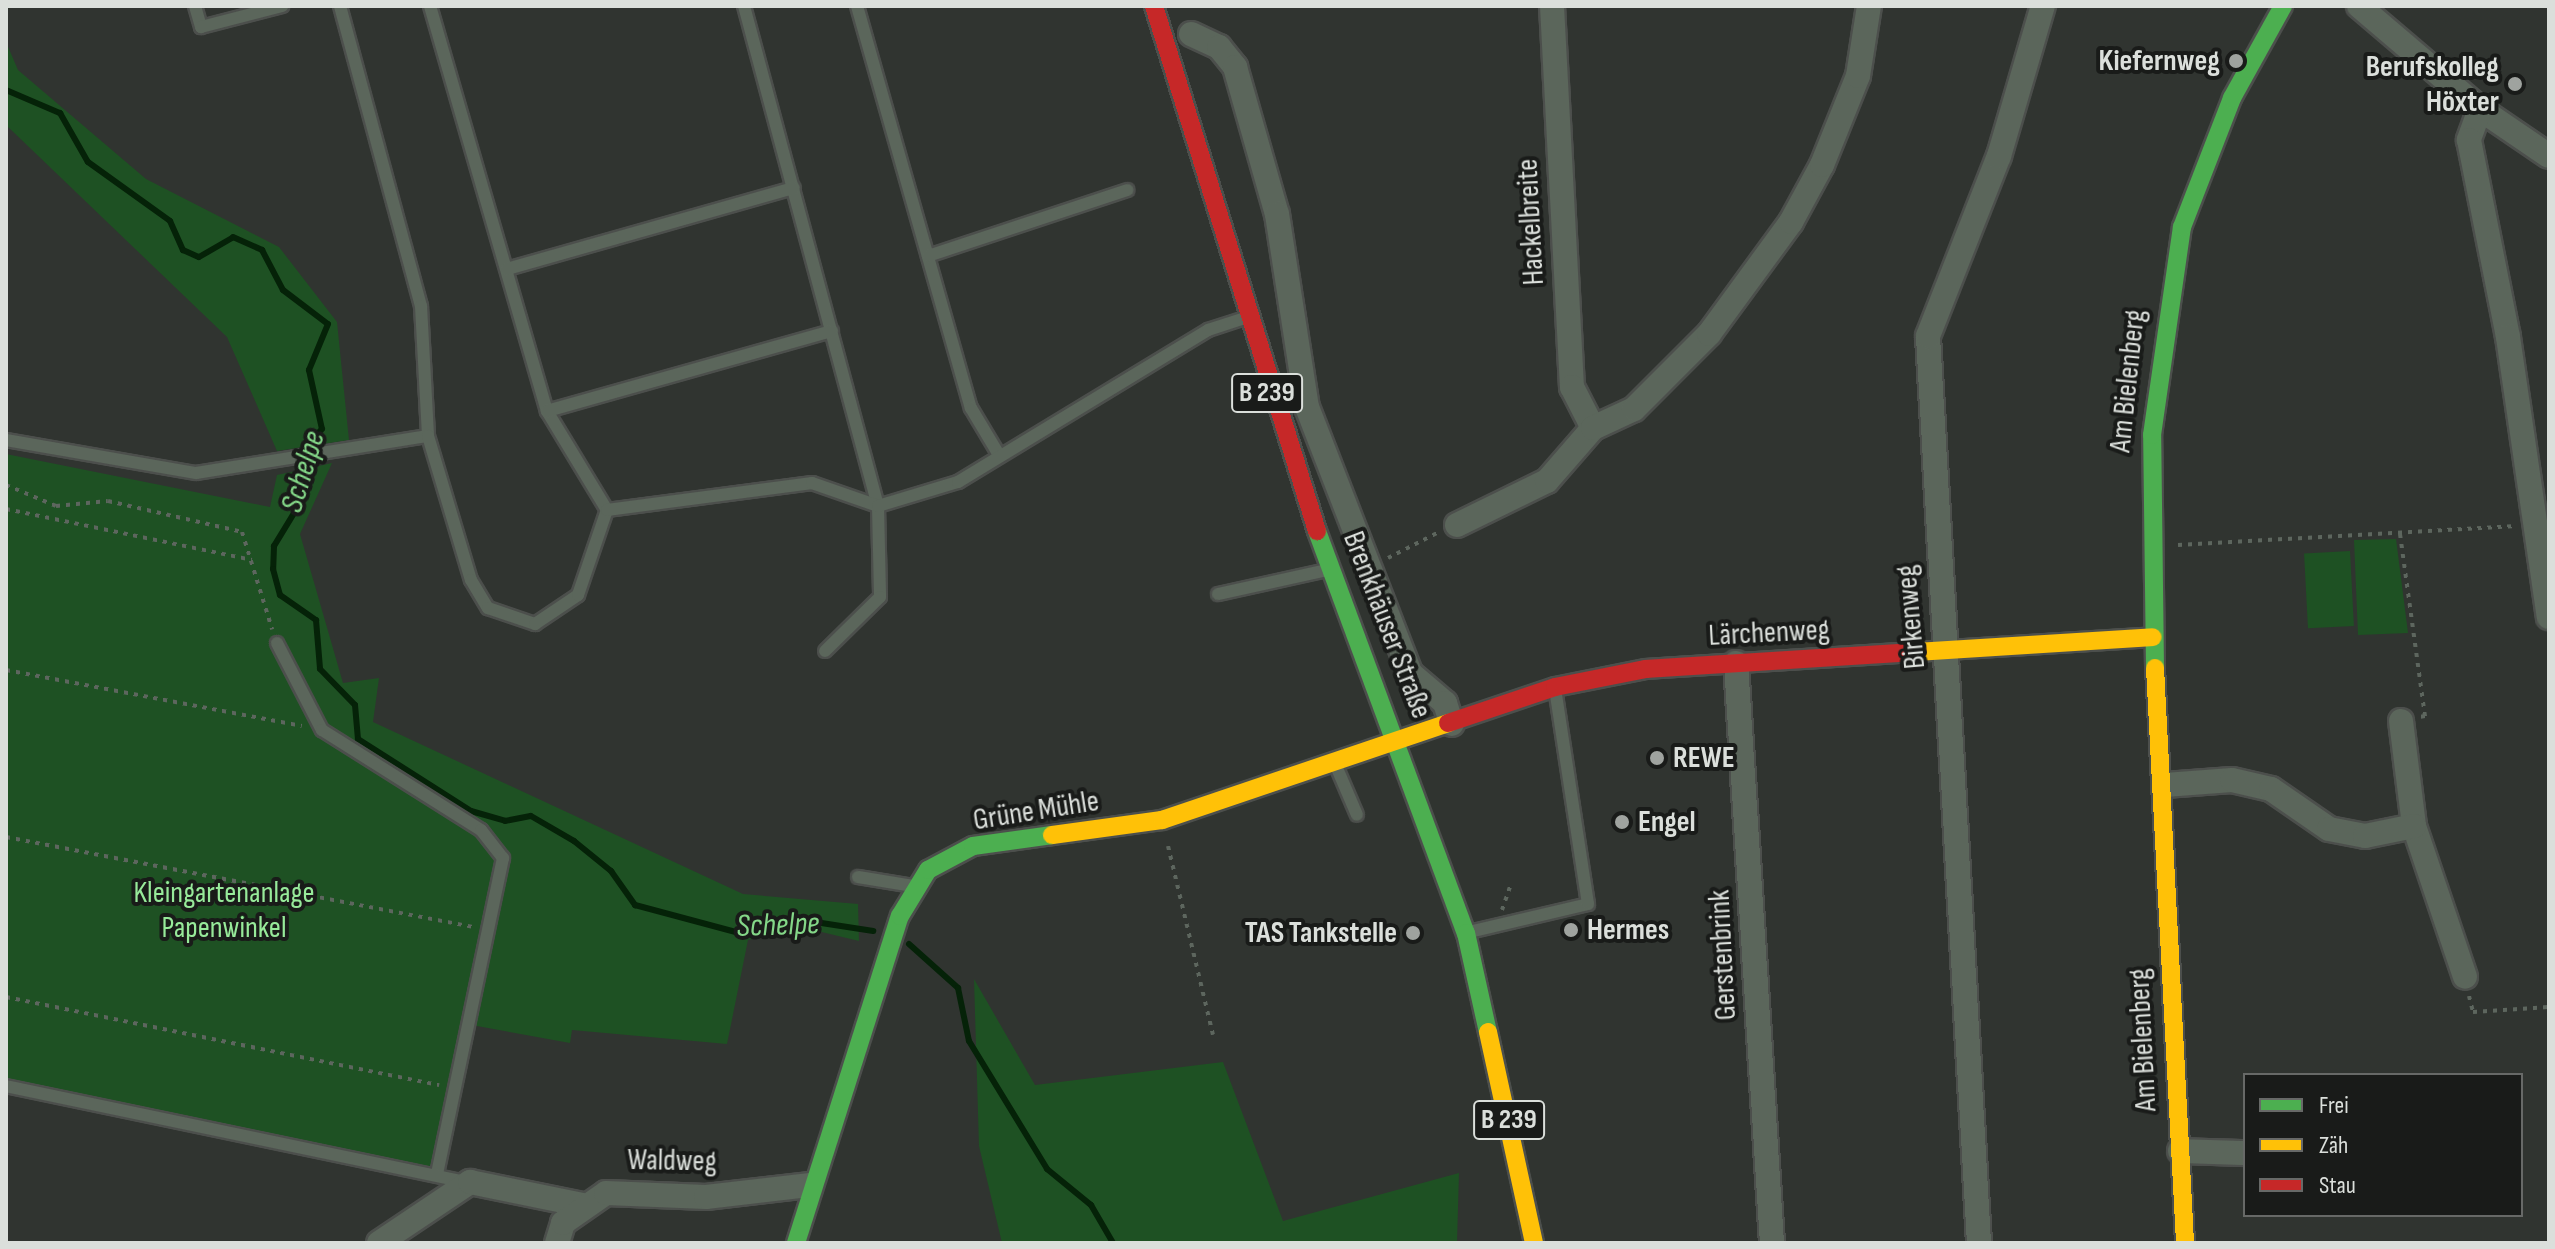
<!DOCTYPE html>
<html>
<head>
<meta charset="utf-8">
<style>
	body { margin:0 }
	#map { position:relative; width:2555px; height:1249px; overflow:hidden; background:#303430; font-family:"Sofia Sans Condensed",sans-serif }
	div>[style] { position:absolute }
	.green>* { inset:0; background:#1e5123; transform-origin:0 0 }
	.stream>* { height:6px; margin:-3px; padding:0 3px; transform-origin:3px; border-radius:3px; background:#052208 }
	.path>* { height:4px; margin-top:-2px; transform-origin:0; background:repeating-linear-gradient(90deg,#5d665e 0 4px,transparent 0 10px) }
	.roads { filter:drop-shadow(2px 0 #4c4f4c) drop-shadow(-2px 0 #4c4f4c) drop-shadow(0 2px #4c4f4c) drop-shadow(0 -2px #4c4f4c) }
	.lane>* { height:12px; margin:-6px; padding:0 6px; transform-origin:6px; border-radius:6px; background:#5b665b }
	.street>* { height:24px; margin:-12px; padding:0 12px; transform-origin:12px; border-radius:12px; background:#5b665b }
	.fast>* { height:18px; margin:-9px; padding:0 9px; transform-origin:9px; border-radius:9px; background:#4caf50 }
	.slow>* { height:18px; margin:-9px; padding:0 9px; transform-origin:9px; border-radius:9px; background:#ffc107 }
	.jam>* { height:18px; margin:-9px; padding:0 9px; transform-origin:9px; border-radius:9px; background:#c62828 }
	.dots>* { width:22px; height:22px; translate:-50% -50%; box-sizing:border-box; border:4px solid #191b19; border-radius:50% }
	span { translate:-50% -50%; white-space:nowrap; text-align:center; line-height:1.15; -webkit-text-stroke:8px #191b19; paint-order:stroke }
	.shield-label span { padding:2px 6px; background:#191b19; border:2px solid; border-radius:6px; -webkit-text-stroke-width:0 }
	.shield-label { font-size:28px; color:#dbdfdb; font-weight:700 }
	.poi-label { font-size:30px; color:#dbdfdb; font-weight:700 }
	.right { translate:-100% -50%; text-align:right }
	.left { translate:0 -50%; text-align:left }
	.street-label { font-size:30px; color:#dbdfdb }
	.park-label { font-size:30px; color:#97ea9a }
	.water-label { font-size:32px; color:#84d788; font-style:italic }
	.frame { position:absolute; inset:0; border:8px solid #dbdfdb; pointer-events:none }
	.legend { position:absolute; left:2243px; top:1073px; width:280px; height:144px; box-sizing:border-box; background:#191b19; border:2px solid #676967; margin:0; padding:10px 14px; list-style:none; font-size:24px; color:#dbdfdb }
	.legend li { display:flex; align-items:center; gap:16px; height:40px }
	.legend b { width:40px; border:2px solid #676967 }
</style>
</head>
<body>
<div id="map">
	<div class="green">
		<div style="clip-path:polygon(6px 42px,18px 70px,146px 179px,279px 247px,337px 322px,349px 440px,277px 451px,227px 337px,6px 125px)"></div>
		<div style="clip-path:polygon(6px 454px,270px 507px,277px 475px,332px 463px,300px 534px,343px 683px,379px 678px,373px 722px,743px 894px,858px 904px,859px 941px,805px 928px,748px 940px,727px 1044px,572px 1030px,570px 1043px,466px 1024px,432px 1167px,6px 1088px)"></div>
		<div style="clip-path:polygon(2396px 539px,2408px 633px,2358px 635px,2354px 540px)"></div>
		<div style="left:2350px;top:551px;width:75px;height:46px;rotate:87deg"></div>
		<div style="clip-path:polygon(974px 979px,1035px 1085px,1223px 1062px,1283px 1221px,1459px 1173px,1457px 1243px,1002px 1243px,979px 1146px)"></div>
	</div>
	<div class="stream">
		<div style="left:6px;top:90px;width:59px;rotate:23.1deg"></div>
		<div style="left:60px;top:113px;width:56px;rotate:60.3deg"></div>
		<div style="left:88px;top:162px;width:101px;rotate:35.7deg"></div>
		<div style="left:170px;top:221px;width:32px;rotate:66deg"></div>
		<div style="left:183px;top:250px;width:17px;rotate:24deg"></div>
		<div style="left:199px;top:257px;width:39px;rotate:-30deg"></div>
		<div style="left:233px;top:237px;width:32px;rotate:24deg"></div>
		<div style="left:262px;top:250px;width:45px;rotate:62.3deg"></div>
		<div style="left:283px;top:290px;width:56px;rotate:37.1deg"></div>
		<div style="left:328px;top:324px;width:50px;rotate:112.4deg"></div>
		<div style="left:309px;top:370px;width:60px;rotate:77.6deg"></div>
		<div style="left:322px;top:429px;width:21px;rotate:133deg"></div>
		<div style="left:308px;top:444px;width:56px;rotate:96.1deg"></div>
		<div style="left:302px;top:500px;width:54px;rotate:121.3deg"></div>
		<div style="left:274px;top:546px;width:23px;rotate:92deg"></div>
		<div style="left:273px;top:569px;width:27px;rotate:75deg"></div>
		<div style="left:280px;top:595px;width:44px;rotate:34.8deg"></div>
		<div style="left:316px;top:620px;width:49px;rotate:85.3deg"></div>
		<div style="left:320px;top:669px;width:50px;rotate:45.8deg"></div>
		<div style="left:355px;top:705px;width:34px;rotate:85deg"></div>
		<div style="left:358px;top:739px;width:134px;rotate:32.5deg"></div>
		<div style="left:471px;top:811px;width:35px;rotate:16deg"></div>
		<div style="left:505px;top:821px;width:26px;rotate:-11deg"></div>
		<div style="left:531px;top:816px;width:50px;rotate:30.2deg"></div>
		<div style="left:574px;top:841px;width:48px;rotate:39deg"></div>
		<div style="left:611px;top:871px;width:42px;rotate:54.8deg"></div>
		<div style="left:635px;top:905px;width:112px;rotate:15deg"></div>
		<div style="left:743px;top:934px;width:73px;rotate:-9.5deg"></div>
		<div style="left:815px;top:922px;width:59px;rotate:8.8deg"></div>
		<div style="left:909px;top:944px;width:66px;rotate:41.9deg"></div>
		<div style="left:958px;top:988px;width:54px;rotate:78.3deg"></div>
		<div style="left:969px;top:1041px;width:150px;rotate:58.6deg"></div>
		<div style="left:1047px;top:1169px;width:57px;rotate:39.3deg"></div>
		<div style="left:1091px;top:1205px;width:44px;rotate:59.9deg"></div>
	</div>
	<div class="path">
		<div style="left:6px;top:485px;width:54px;rotate:22.8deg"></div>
		<div style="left:56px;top:506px;width:52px;rotate:-5.5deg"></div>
		<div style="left:108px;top:501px;width:138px;rotate:13deg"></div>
		<div style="left:242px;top:532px;width:102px;rotate:72.8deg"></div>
		<div style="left:6px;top:509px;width:251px;rotate:11.7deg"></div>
		<div style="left:2400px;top:534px;width:184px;rotate:82.2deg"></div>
		<div style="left:2425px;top:716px;width:6px;rotate:171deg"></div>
		<div style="left:2178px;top:545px;width:339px;rotate:-3.2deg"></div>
		<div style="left:1388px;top:558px;width:55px;rotate:-27deg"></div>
		<div style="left:6px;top:670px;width:301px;rotate:10.7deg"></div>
		<div style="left:6px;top:837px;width:478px;rotate:10.9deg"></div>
		<div style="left:1168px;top:846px;width:194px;rotate:76.6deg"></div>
		<div style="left:1502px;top:910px;width:28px;rotate:-71deg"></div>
		<div style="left:2469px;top:996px;width:16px;rotate:76deg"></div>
		<div style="left:2473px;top:1012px;width:76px;rotate:-3.8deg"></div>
		<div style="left:6px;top:997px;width:442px;rotate:11.5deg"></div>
	</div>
	<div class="roads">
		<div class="lane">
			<div style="left:195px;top:6px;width:22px;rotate:74deg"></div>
			<div style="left:201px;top:27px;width:84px;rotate:-14.5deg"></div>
			<div style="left:340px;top:6px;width:311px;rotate:74.9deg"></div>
			<div style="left:421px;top:306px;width:130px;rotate:86.9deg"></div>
			<div style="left:430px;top:6px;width:422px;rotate:73.9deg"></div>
			<div style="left:547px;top:411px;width:116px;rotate:58.8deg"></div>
			<div style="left:744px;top:6px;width:518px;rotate:75deg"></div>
			<div style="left:878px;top:506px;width:91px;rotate:88.7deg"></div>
			<div style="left:880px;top:597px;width:77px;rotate:135.5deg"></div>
			<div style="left:857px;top:6px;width:418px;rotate:74.2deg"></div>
			<div style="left:971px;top:408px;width:55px;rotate:59.2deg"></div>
			<div style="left:928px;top:256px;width:210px;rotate:-18.3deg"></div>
			<div style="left:507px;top:269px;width:298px;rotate:-15.8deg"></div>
			<div style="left:547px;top:411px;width:296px;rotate:-15.7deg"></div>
			<div style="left:6px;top:440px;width:193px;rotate:9.9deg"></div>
			<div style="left:196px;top:473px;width:235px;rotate:-9.1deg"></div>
			<div style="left:428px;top:436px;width:150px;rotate:73.4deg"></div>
			<div style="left:471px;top:580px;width:33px;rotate:59deg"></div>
			<div style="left:488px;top:608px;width:50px;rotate:18.8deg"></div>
			<div style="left:535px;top:624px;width:52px;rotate:-34deg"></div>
			<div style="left:578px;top:595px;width:90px;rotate:-71.2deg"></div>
			<div style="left:607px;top:510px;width:207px;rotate:-7.5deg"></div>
			<div style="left:812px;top:483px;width:70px;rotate:19.2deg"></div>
			<div style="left:878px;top:506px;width:84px;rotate:-16.7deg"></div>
			<div style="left:958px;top:482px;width:293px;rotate:-31.3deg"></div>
			<div style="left:1208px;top:330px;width:36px;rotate:-18deg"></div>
			<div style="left:1218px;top:594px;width:112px;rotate:-12.4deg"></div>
			<div style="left:277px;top:643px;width:98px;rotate:62.7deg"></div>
			<div style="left:322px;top:730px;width:188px;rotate:32.2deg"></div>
			<div style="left:481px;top:830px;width:36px;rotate:52deg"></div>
			<div style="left:503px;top:858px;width:324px;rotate:101.8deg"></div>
			<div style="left:1336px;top:766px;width:53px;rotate:66.8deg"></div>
			<div style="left:858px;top:877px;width:56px;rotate:9.3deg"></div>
			<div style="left:1469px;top:932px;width:122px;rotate:-13.2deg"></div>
			<div style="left:1588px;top:904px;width:219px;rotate:-98.7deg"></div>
			<div style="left:6px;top:1086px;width:470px;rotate:11.8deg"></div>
		</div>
		<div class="street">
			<div style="left:1552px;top:6px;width:382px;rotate:87deg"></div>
			<div style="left:1572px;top:387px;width:46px;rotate:62.9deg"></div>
			<div style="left:2359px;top:6px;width:159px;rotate:40.4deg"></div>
			<div style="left:2480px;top:109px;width:83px;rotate:34.3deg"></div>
			<div style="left:1191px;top:34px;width:31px;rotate:25deg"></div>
			<div style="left:1219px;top:47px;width:26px;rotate:51deg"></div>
			<div style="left:1235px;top:67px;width:153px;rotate:74.1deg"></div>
			<div style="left:1277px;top:214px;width:195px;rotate:81.2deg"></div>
			<div style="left:1307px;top:407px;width:285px;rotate:68.8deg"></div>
			<div style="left:1410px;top:673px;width:46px;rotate:40.6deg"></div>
			<div style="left:1445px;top:703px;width:22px;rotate:72deg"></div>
			<div style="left:2480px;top:109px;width:33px;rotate:110deg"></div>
			<div style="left:2469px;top:140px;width:201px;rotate:78.8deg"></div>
			<div style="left:2508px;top:337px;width:283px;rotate:81.7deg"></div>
			<div style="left:1457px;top:525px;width:100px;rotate:-26.1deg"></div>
			<div style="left:1547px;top:481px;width:70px;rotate:-49deg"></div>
			<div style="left:1593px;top:428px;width:45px;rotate:-24.9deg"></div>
			<div style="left:1634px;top:409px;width:106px;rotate:-45deg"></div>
			<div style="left:1709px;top:334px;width:139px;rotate:-53.8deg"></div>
			<div style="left:1791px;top:222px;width:65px;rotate:-61.5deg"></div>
			<div style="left:1822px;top:165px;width:96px;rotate:-68deg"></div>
			<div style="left:1858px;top:76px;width:71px;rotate:-81.1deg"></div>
			<div style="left:1736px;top:663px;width:581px;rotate:86.45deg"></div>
			<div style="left:2401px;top:721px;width:106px;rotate:82.9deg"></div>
			<div style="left:2414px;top:826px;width:159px;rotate:71.3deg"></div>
			<div style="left:2165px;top:785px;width:67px;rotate:-4.3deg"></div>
			<div style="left:2232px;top:780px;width:40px;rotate:13deg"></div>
			<div style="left:2271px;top:789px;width:70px;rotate:34.6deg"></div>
			<div style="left:2329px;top:829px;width:37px;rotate:11deg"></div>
			<div style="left:2365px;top:836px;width:50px;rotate:-11.5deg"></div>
			<div style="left:2180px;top:1151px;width:65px;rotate:1.8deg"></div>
			<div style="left:379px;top:1243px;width:110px;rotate:-33.8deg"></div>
			<div style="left:470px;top:1182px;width:115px;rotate:11.5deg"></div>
			<div style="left:557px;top:1243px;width:21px;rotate:-73deg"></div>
			<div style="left:563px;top:1223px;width:52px;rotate:-34.9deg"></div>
			<div style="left:606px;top:1193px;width:100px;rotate:2.3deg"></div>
			<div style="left:706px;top:1197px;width:105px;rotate:-6.6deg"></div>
			<div style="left:1979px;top:1243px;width:908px;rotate:-93.22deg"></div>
			<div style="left:1928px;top:336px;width:193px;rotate:-68.5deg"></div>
			<div style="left:1999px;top:156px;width:156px;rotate:-73.7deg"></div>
		</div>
		<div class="fast">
			<div style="left:1317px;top:531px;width:429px;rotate:69.7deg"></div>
			<div style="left:1466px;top:933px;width:101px;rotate:77.5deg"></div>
			<div style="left:2155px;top:668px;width:233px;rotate:-90.7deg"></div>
			<div style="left:2152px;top:435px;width:210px;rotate:-81.8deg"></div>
			<div style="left:2182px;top:227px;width:138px;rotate:-68.8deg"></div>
			<div style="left:2232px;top:98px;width:105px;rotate:-61deg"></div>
			<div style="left:796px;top:1243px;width:343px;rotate:-72.4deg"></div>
			<div style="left:900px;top:916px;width:54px;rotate:-58.7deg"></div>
			<div style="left:928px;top:870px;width:51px;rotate:-28.1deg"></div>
			<div style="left:973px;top:846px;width:80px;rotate:-7.9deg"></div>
		</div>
		<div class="slow">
			<div style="left:1917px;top:652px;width:236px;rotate:-3.6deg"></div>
			<div style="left:2155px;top:668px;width:576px;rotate:87.01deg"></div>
			<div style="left:1052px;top:835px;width:111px;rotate:-7.8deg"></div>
			<div style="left:1162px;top:820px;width:302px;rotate:-18.7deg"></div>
			<div style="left:1488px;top:1032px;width:216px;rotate:77.7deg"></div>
		</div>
		<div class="jam">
			<div style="left:1154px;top:6px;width:550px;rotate:72.75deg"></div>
			<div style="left:1448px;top:723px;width:113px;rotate:-18.6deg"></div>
			<div style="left:1555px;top:687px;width:93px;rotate:-11.2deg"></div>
			<div style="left:1646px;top:669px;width:272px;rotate:-3.6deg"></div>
		</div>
	</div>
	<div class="dots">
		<div style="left:2236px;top:61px;background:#9fa39f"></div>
		<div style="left:2515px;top:84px;background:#9fa39f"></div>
		<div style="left:1657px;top:758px;background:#9fa39f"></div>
		<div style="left:1622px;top:822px;background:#9fa39f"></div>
		<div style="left:1571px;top:930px;background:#9fa39f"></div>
		<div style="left:1413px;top:933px;background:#9fa39f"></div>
	</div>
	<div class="shield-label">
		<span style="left:1267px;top:393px">B 239</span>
		<span style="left:1509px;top:1120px">B 239</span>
	</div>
	<div class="poi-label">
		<span class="right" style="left:2220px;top:61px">Kiefernweg</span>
		<span class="right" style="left:2499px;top:84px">Berufskolleg<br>Höxter</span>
		<span class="left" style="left:1673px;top:758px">REWE</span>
		<span class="left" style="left:1638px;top:822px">Engel</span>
		<span class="left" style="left:1587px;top:930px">Hermes</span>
		<span class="right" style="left:1397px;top:933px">TAS Tankstelle</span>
	</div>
	<div class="street-label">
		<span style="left:1531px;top:222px;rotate:-93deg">Hackelbreite</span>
		<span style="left:2128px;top:381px;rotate:-84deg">Am Bielenberg</span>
		<span style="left:1911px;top:617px;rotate:-95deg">Birkenweg</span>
		<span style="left:1387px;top:625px;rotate:69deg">Brenkhäuser Straße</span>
		<span style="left:1769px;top:633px;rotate:-3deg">Lärchenweg</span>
		<span style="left:1036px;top:811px;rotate:-9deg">Grüne Mühle</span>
		<span style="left:1723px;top:955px;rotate:-93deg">Gerstenbrink</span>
		<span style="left:2143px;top:1040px;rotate:-93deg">Am Bielenberg</span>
		<span style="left:672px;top:1161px;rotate:1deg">Waldweg</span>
	</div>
	<div class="park-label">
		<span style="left:224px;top:910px">Kleingartenanlage<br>Papenwinkel</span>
	</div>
	<div class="water-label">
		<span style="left:304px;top:472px;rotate:-73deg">Schelpe</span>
		<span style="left:778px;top:926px;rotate:-2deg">Schelpe</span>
	</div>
	<div class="frame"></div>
	<ul class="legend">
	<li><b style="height:10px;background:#4caf50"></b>Frei</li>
	<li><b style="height:10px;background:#ffc107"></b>Zäh</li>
	<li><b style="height:10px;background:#c62828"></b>Stau</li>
	</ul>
</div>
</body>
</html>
